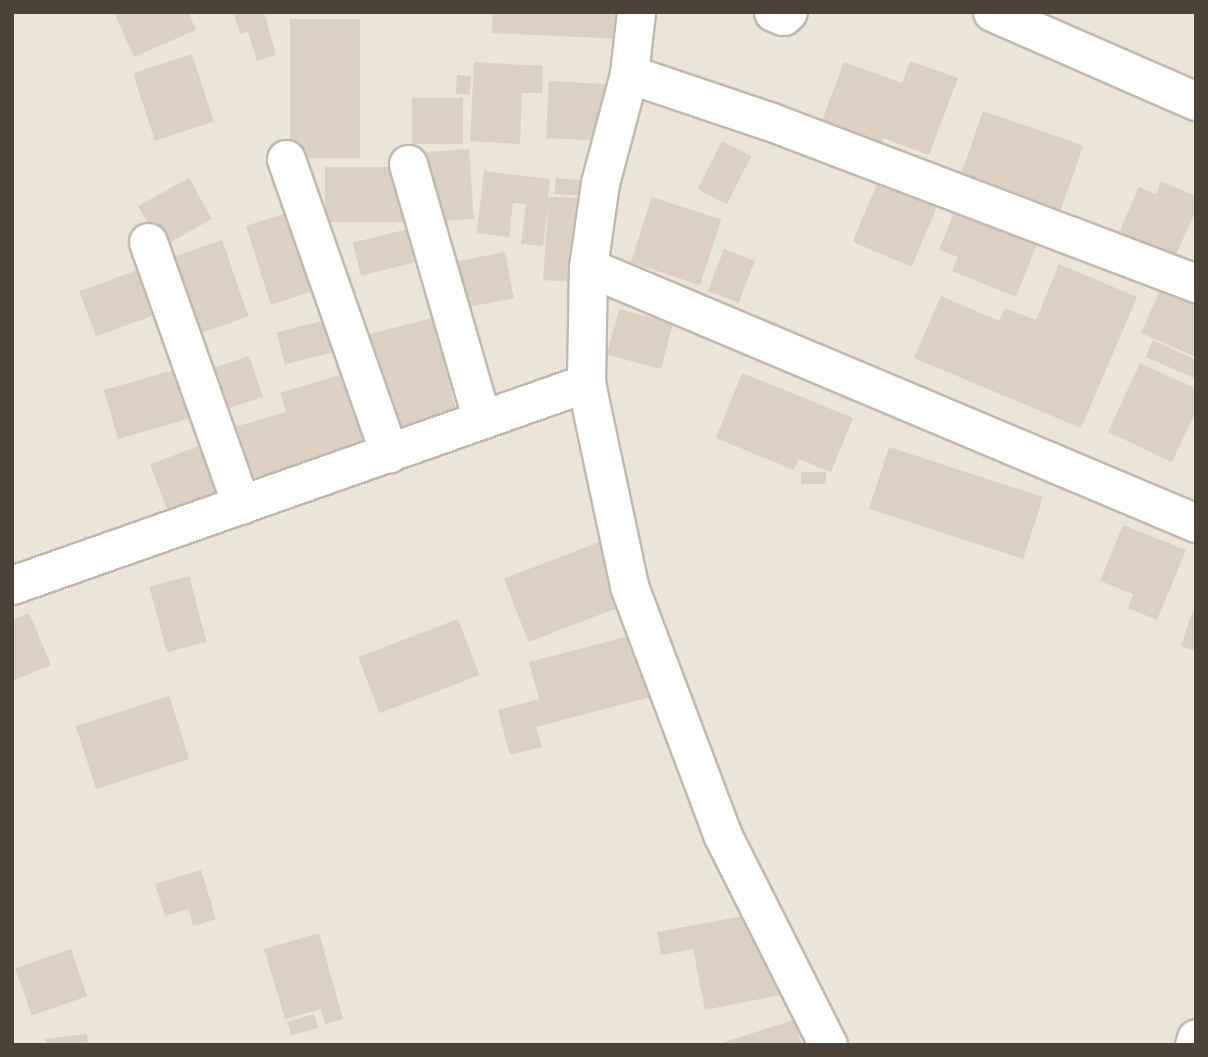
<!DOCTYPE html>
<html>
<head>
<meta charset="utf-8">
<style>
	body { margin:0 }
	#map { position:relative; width:1208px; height:1057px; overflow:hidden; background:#f6f2eb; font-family:Signika,sans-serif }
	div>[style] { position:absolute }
	.residential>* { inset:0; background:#eae4d9; transform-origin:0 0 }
	.building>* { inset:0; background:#dbd0c3; transform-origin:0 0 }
	.roads { filter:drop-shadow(2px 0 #c2b9ad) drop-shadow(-2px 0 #c2b9ad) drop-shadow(0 2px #c2b9ad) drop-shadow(0 -2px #c2b9ad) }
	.minor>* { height:37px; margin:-18.5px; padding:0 18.5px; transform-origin:18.5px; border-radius:18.5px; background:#fff }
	span { translate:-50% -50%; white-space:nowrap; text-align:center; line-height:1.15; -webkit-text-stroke:6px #fff; paint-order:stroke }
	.frame { position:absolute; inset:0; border:14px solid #4b4338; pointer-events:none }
</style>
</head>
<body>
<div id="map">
	<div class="residential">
		<div style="left:12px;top:12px;width:1184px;height:1033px"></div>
	</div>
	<div class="building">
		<div style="clip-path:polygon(114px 12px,188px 12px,196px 30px,134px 57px)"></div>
		<div style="clip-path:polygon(244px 12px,264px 12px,276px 55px,257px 61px,248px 32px,240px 34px,234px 15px)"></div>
		<div style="clip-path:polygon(493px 12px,626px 12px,625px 39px,492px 33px)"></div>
		<div style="left:360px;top:19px;width:139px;height:70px;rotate:90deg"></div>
		<div style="left:192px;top:54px;width:71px;height:62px;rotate:72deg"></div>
		<div style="clip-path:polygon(910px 61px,958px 78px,929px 155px,883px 138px,878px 151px,819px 129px,844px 62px,902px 83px)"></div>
		<div style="clip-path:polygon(474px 62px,543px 66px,542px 93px,522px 93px,520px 144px,470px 141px)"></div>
		<div style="left:457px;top:75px;width:14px;height:19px;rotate:4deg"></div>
		<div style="left:549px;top:81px;width:60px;height:57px;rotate:3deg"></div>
		<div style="left:412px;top:98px;width:51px;height:46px"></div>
		<div style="left:983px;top:111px;width:106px;height:73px;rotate:19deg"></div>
		<div style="left:722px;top:141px;width:33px;height:54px;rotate:27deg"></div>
		<div style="left:469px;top:149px;width:70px;height:43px;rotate:86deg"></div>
		<div style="left:325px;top:167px;width:80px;height:55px"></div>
		<div style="clip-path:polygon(484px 171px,550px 179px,548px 197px,579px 198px,574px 282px,543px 280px,548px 207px,543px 246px,521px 244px,526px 204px,513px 203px,509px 237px,477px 233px)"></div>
		<div style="left:189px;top:178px;width:47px;height:58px;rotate:61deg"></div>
		<div style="left:556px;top:178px;width:25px;height:16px;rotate:5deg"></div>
		<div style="clip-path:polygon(1161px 181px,1196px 196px,1196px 210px,1169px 270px,1113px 246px,1139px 187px,1156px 194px)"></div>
		<div style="left:878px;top:182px;width:64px;height:65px;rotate:23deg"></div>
		<div style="left:652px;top:197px;width:73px;height:69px;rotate:18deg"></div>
		<div style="clip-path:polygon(958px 203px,1040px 236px,1016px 297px,952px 271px,958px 257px,939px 250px)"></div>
		<div style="clip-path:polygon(302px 208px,313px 291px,271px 305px,246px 226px)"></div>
		<div style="left:412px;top:228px;width:34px;height:61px;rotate:76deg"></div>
		<div style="left:222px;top:240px;width:81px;height:58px;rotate:71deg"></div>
		<div style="left:724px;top:249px;width:33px;height:45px;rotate:21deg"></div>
		<div style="left:505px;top:252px;width:47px;height:61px;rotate:79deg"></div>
		<div style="clip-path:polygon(1059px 264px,1137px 297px,1081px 428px,914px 358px,941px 296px,999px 321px,1005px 308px,1036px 320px)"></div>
		<div style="left:149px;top:266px;width:48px;height:74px;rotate:70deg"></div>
		<div style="clip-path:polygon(1164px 282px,1196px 296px,1196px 357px,1141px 333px)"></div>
		<div style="left:619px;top:309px;width:56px;height:47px;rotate:15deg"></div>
		<div style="left:433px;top:318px;width:98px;height:70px;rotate:76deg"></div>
		<div style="left:330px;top:319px;width:33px;height:55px;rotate:76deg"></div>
		<div style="clip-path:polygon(1153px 340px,1196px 360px,1196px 379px,1146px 357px)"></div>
		<div style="left:249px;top:356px;width:43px;height:41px;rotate:71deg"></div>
		<div style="clip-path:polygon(1140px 363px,1196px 389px,1196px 411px,1172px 462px,1108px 432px)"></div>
		<div style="left:177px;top:369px;width:51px;height:76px;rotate:74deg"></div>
		<div style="clip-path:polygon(742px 373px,853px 418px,831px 472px,799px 459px,794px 470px,716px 438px)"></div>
		<div style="clip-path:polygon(343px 374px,364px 446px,242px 481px,227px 429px,286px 412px,280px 393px)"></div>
		<div style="left:206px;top:443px;width:51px;height:60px;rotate:69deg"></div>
		<div style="left:889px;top:447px;width:162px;height:65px;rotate:18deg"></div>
		<div style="left:801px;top:472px;width:25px;height:12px"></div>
		<div style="clip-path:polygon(1123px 525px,1186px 550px,1157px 620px,1128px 608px,1133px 594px,1100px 581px)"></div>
		<div style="left:602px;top:541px;width:68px;height:105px;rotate:69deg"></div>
		<div style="left:189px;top:576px;width:68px;height:41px;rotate:75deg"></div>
		<div style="clip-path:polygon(1195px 604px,1196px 604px,1196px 651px,1181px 646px)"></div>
		<div style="clip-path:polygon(29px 613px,51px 665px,12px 681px,12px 620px)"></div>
		<div style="left:458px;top:619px;width:60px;height:107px;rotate:69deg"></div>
		<div style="clip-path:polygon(645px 632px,662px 694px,536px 727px,542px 747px,510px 755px,498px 710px,539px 699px,529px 662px)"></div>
		<div style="left:169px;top:696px;width:66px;height:98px;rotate:72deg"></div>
		<div style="clip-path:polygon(201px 870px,216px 919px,193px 926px,188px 909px,165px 916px,155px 884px)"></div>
		<div style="clip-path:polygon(765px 912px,781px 995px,705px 1010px,693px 949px,661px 955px,657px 932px)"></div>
		<div style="clip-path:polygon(319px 933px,343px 1019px,325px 1024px,321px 1009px,285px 1019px,264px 949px)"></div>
		<div style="left:71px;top:949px;width:50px;height:59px;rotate:71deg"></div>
		<div style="left:314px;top:1014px;width:14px;height:28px;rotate:73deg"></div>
		<div style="clip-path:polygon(794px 1020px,802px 1045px,718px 1045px,718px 1044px)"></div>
		<div style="clip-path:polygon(87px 1034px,88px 1045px,46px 1045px,45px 1039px)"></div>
	</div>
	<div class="roads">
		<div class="minor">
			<div style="left:636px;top:12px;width:62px;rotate:96.4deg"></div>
			<div style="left:629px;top:74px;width:113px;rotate:104.9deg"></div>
			<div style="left:600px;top:183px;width:85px;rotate:98.1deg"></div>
			<div style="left:588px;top:267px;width:116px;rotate:91deg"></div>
			<div style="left:586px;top:383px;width:208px;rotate:78deg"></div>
			<div style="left:629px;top:586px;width:265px;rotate:69.4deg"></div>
			<div style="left:722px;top:834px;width:236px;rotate:63.3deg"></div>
			<div style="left:773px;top:12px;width:11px;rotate:22deg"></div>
			<div style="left:783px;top:16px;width:6px;rotate:-39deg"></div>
			<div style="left:992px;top:12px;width:223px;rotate:23.6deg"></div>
			<div style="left:629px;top:74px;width:148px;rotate:18.6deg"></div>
			<div style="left:769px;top:121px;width:457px;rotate:20.8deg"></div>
			<div style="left:286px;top:159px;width:312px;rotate:70.7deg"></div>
			<div style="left:408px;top:164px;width:266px;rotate:73.9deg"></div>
			<div style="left:148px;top:242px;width:279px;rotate:70.5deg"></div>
			<div style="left:588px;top:267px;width:660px;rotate:22.83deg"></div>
			<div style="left:12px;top:585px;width:609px;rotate:-19.39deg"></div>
			<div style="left:1194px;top:1045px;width:7px;rotate:-74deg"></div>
		</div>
	</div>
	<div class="frame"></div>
</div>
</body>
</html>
